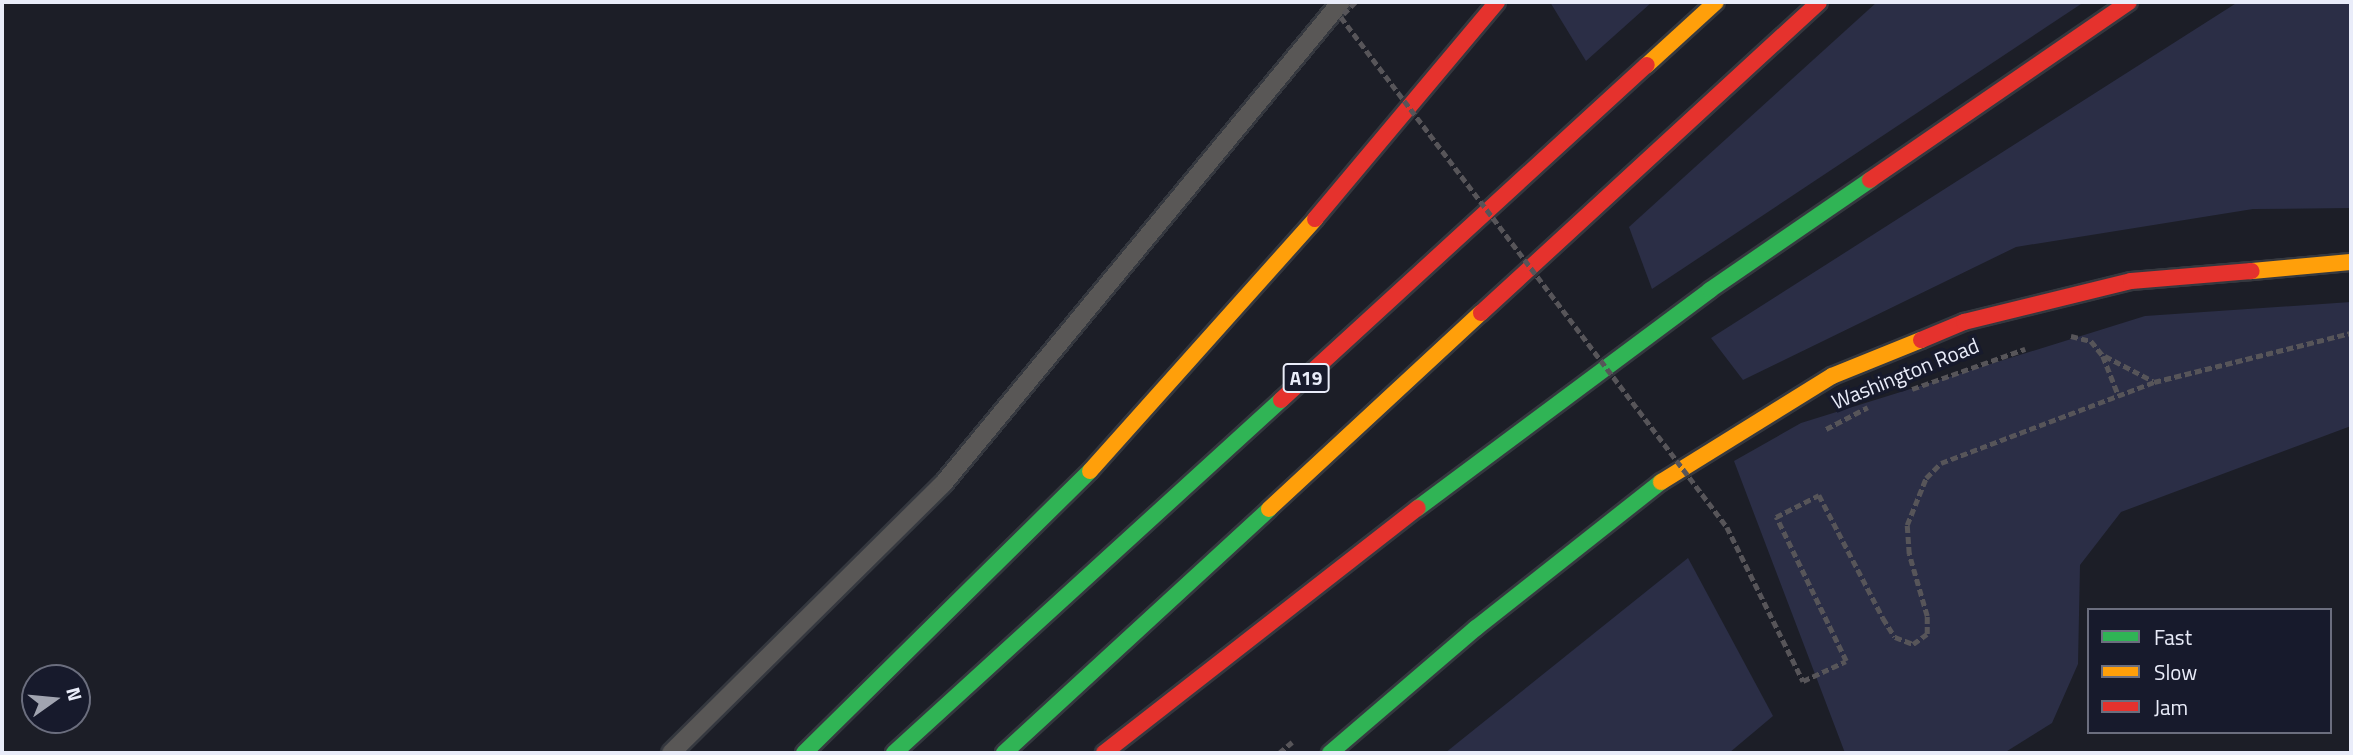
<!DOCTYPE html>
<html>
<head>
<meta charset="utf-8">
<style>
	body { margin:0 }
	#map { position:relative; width:2353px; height:755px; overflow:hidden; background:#1c1e27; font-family:"Titillium Web",sans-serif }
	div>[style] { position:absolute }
	.green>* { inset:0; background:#2b2e46 }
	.path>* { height:4.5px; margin-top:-2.25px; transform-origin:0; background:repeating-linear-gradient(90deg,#575559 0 7px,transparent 0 10.5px) }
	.roads { filter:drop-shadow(2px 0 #35383f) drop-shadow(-2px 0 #35383f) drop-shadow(0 2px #35383f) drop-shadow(0 -2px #35383f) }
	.lane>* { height:18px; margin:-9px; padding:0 9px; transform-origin:9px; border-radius:9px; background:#595756 }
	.fast>* { height:16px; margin:-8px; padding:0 8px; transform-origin:8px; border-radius:8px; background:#30b455 }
	.slow>* { height:16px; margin:-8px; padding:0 8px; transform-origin:8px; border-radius:8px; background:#ff9f0a }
	.jam>* { height:16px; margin:-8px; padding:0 8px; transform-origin:8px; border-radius:8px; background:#e5322d }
	.path-bridge>* { height:4.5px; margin-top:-2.25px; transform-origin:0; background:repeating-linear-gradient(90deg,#575559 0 7px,transparent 0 10.5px) }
	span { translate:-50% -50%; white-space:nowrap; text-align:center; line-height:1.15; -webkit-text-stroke:7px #171a2c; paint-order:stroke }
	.shield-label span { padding:2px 5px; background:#171a2c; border:2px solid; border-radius:5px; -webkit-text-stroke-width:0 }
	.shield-label { font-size:19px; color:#e9ecf9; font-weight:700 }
	.street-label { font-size:21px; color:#e9ecf9 }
	.frame { position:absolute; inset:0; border:4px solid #e9ecf9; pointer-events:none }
	.legend { position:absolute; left:2087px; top:608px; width:245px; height:126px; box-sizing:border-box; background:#171a2c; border:2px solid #6b6e7e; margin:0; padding:9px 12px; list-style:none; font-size:21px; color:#e9ecf9 }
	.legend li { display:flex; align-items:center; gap:14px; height:35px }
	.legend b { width:35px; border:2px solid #6b6e7e }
	.north { position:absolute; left:21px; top:664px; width:70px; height:70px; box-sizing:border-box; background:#171a2c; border:2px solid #6b6e7e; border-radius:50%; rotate:75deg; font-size:19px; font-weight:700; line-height:28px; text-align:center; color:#e9ecf9 }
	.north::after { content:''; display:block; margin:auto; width:24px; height:32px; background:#a1a4b0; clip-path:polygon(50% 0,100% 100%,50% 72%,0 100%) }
</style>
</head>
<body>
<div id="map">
	<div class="green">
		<div style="clip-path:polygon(1550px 2px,1652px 2px,1586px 61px)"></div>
		<div style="clip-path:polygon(1877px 2px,2084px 2px,1652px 289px,1629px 227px)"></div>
		<div style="clip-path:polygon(2238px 2px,2351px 2px,2351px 208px,2253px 209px,2016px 247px,1743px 380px,1711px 338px)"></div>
		<div style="clip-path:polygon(2351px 302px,2351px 426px,2121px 512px,2080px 565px,2078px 664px,2052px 723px,2004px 753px,1845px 753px,1734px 461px,1801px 423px,2145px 316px)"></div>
		<div style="clip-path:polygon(1688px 558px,1773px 716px,1729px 753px,1445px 753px)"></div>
	</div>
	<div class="path">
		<div style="left:2071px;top:336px;width:21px;rotate:14deg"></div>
		<div style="left:2091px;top:341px;width:19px;rotate:51deg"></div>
		<div style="left:2103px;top:356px;width:41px;rotate:68.5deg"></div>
		<div style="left:2105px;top:356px;width:54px;rotate:27.5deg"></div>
		<div style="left:1912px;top:389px;width:120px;rotate:-19.5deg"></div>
		<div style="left:1826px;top:429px;width:47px;rotate:-27.6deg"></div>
		<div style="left:1883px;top:618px;width:22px;rotate:58deg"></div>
		<div style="left:1895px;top:637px;width:19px;rotate:21deg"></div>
		<div style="left:1913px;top:644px;width:17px;rotate:-36deg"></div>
		<div style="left:1927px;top:634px;width:18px;rotate:-90deg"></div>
		<div style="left:1927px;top:616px;width:65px;rotate:-106.2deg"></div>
		<div style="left:1909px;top:554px;width:29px;rotate:-94deg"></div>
		<div style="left:1907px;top:525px;width:51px;rotate:-68deg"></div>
		<div style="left:1926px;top:478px;width:21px;rotate:-45deg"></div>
		<div style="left:1941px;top:463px;width:228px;rotate:-20.8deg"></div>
		<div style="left:2154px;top:382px;width:203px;rotate:-14deg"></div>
		<div style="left:1279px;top:753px;width:17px;rotate:-40deg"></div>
	</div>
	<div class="roads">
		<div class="lane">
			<div style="left:671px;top:753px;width:383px;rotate:-44.7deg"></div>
			<div style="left:943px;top:484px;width:625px;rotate:-50.45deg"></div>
		</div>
		<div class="fast">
			<div style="left:1418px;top:508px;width:364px;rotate:-36.7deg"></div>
			<div style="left:1710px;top:290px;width:194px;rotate:-34.5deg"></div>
			<div style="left:804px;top:753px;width:402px;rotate:-44.6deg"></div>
			<div style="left:894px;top:753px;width:524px;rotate:-42.37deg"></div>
			<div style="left:1004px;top:753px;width:360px;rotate:-42.6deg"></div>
			<div style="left:1330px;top:753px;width:192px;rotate:-40.6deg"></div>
			<div style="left:1476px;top:628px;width:236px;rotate:-38.3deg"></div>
		</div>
		<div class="slow">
			<div style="left:1647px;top:65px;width:93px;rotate:-42.4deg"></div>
			<div style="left:2252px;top:271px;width:99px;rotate:-5.2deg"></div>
			<div style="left:1090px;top:471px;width:338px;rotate:-48.2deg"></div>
			<div style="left:1661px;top:482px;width:201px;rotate:-31.8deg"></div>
			<div style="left:1832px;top:376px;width:96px;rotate:-22deg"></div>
			<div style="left:1269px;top:509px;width:289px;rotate:-42.8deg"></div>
		</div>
		<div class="jam">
			<div style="left:1870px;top:180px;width:314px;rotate:-34.5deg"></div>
			<div style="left:1315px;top:219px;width:283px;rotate:-50deg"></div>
			<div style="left:1481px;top:313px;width:459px;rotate:-42.6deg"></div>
			<div style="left:1921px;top:340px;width:47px;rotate:-22.7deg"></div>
			<div style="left:1964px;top:322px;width:172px;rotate:-13.8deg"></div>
			<div style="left:2131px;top:281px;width:121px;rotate:-4.7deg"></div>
			<div style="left:1281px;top:400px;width:496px;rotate:-42.5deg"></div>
			<div style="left:1104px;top:753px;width:398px;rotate:-38deg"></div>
		</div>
	</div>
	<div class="path-bridge">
		<div style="left:1356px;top:2px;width:21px;rotate:135deg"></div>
		<div style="left:1341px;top:17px;width:640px;rotate:52.88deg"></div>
		<div style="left:1727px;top:527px;width:172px;rotate:63.7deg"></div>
		<div style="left:1803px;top:681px;width:47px;rotate:-24.9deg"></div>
		<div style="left:1846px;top:661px;width:160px;rotate:-115.9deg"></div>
		<div style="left:1776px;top:517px;width:48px;rotate:-27.1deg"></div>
		<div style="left:1819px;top:495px;width:139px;rotate:62.5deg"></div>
	</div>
	<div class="shield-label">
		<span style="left:1306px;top:378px">A19</span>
	</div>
	<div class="street-label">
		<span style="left:1905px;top:373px;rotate:-22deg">Washington Road</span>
	</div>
	<div class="frame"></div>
	<ul class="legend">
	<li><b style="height:9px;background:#30b455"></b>Fast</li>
	<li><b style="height:9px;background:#ff9f0a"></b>Slow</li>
	<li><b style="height:9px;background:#e5322d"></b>Jam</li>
	</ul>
	<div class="north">N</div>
</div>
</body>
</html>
